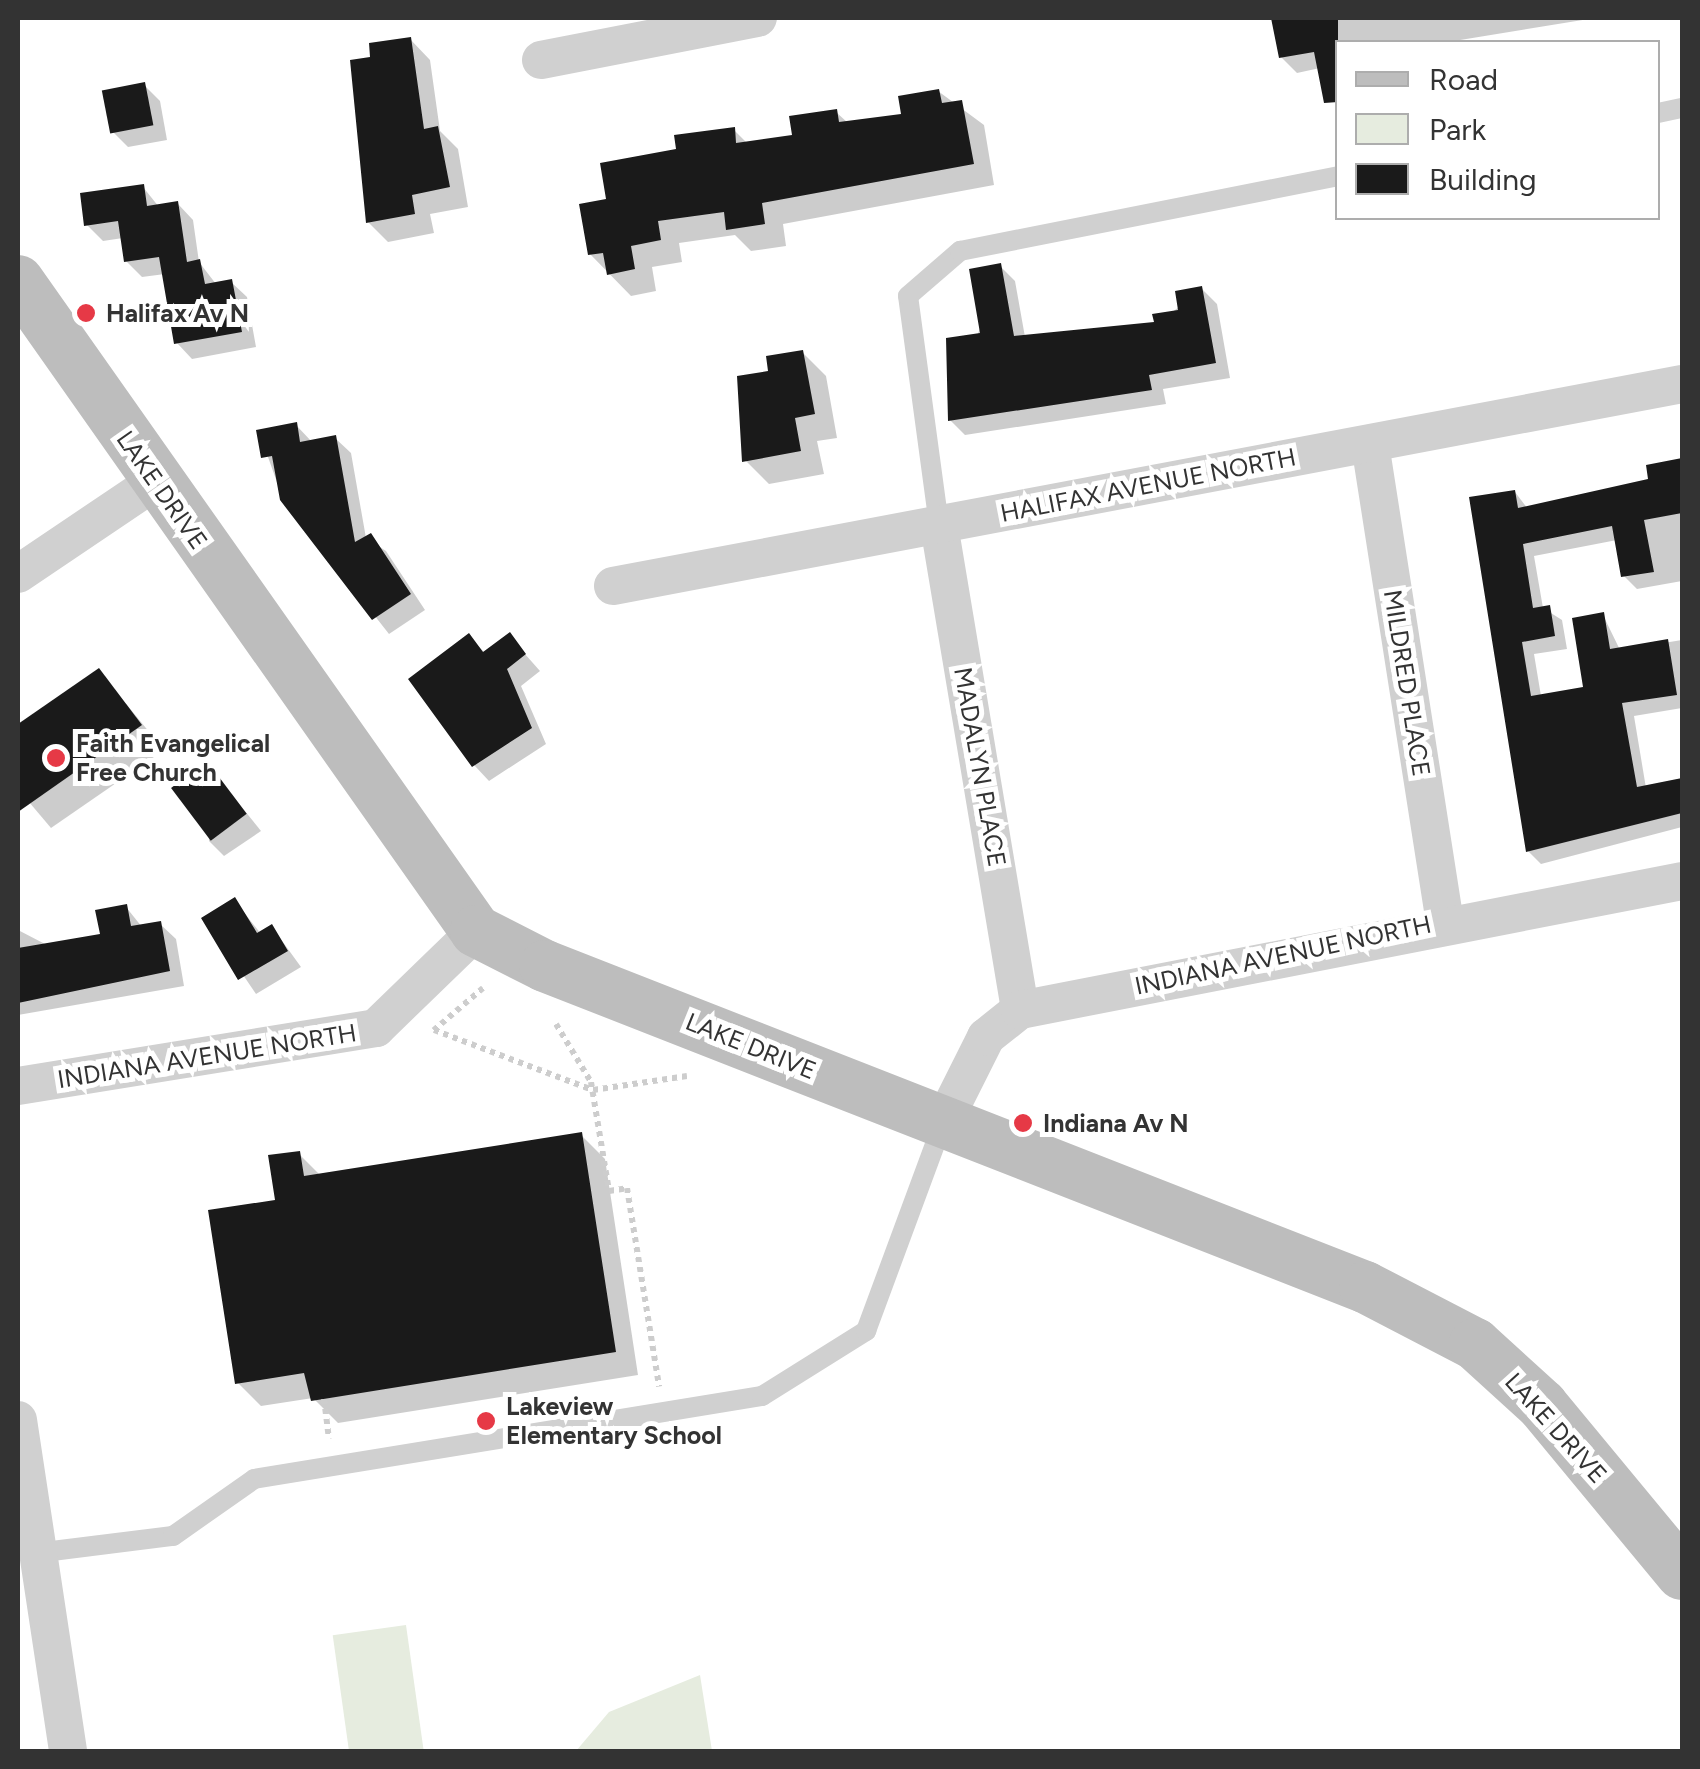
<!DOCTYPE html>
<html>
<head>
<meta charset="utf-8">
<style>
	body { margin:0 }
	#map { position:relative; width:1700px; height:1769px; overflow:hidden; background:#fff; font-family:Figtree,sans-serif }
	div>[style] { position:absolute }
	.green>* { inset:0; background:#e6ecdf; transform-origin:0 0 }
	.shadow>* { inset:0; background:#0003 }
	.building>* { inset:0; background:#1a1a1a; transform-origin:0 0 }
	.path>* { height:6px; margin-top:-3px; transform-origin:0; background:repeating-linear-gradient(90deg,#cdcdcd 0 5px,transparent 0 10px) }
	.lane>* { height:20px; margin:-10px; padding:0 10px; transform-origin:10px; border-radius:10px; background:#d0d0d0 }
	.street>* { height:38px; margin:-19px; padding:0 19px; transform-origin:19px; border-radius:19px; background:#d0d0d0 }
	.secondary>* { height:52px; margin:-26px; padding:0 26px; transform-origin:26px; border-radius:26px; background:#bdbdbd }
	.dots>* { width:28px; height:28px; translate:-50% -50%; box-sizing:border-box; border:5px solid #fff; border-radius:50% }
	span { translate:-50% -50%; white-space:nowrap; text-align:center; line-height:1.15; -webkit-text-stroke:10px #fff; paint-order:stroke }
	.poi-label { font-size:25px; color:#333; font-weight:700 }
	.left { translate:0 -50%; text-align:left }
	.street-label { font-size:25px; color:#333 }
	.frame { position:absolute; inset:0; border:20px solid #333; pointer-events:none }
	.legend { position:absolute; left:1335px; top:40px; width:325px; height:180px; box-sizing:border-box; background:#fff; border:2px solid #adadad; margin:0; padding:12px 18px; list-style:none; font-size:30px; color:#333 }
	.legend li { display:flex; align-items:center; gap:20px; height:50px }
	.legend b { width:50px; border:2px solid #adadad }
</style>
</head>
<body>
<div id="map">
	<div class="green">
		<div style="left:406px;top:1625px;width:127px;height:74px;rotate:82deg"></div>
		<div style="clip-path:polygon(700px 1675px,712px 1751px,576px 1751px,609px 1712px)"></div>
	</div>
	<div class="shadow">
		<div style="clip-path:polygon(1276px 18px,1595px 18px,1448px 42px,1338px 42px,1320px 68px,1297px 73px,1281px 57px)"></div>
		<div style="clip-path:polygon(410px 39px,430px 60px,440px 131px,458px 149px,468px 207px,430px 214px,434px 233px,388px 242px,368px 222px,373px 59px)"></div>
		<div style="clip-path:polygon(144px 85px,160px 101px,167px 140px,128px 147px,112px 131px)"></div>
		<div style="clip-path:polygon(938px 91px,984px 125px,994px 185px,783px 224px,786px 246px,751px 251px,735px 235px,679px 243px,682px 262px,652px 267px,656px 291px,631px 296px,590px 254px,609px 201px,679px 151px,734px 130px,748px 144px,795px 137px,836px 112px,848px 123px,904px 116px)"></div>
		<div style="clip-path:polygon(143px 187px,159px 207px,178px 204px,193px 220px,199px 262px,216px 284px,231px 282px,247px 297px,256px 347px,192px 359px,177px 343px,165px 274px,142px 277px,126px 261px,123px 238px,103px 241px,87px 225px)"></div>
		<div style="clip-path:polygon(1000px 266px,1015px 281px,1025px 337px,1157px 324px,1202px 289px,1217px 304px,1230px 378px,1163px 389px,1166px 404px,965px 435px,950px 420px)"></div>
		<div style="clip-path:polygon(802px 352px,826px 376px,837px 438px,817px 441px,824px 474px,769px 484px,745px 460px,771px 373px)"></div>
		<div style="clip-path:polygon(296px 425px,312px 442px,335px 438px,351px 453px,366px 538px,386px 551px,425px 610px,389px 634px,283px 499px,259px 432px)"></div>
		<div style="clip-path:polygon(1682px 461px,1682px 581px,1637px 589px,1624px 576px,1617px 540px,1534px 556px,1543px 608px,1562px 620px,1567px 649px,1534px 654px,1541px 696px,1586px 689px,1603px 615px,1620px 650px,1682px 640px,1682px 708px,1634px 716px,1646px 788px,1682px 781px,1682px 827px,1541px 864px,1528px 851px,1515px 492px,1528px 509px,1651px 481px,1648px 467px)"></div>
		<div style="clip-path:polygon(468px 636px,486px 654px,509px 636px,540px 671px,521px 686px,546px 744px,489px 781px,474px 765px)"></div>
		<div style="clip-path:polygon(99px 671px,164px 750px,51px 828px,18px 789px,18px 727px)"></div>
		<div style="clip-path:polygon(207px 764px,261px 831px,224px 856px,209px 841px)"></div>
		<div style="clip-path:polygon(235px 901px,261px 934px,272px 927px,301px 967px,256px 994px,205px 919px)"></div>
		<div style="clip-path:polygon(126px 907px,142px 927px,160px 924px,176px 939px,184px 986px,18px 1015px,18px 930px,45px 944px,103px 936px)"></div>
		<div style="clip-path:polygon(581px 1135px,605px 1159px,638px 1375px,338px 1423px,313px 1398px,261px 1406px,237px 1382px,299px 1154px,321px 1176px)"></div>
	</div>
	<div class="building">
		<div style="clip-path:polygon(1271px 18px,1338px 18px,1338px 102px,1324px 103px,1314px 52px,1279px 58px)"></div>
		<div style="clip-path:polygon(411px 37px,424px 129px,438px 126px,450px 187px,412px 195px,415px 214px,366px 223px,350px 60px,370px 57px,369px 43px)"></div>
		<div style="left:145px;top:82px;width:44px;height:44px;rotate:79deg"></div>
		<div style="clip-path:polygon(939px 89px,942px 103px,962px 100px,974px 164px,762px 203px,765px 224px,726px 230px,724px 212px,658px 221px,661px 240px,631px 246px,635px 269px,607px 275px,603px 253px,588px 255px,579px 204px,606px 199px,600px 163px,676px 149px,674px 135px,735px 127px,736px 143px,792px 135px,789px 116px,837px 109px,839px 122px,901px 114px,898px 96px)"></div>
		<div style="clip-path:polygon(144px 184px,147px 206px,178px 201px,187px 262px,200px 259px,205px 284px,232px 279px,242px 332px,174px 344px,159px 257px,124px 262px,118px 221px,84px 226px,80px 193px)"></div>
		<div style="clip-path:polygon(1001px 263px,1014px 336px,1154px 322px,1152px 314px,1178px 310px,1175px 291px,1202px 286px,1216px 363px,1149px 375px,1152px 390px,948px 421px,946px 338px,980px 333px,969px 269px)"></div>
		<div style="clip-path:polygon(803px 350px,815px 414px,795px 418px,801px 451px,742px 462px,737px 376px,768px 371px,766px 356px)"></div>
		<div style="clip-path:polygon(297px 422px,300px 442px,336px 435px,355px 542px,371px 533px,411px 594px,372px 620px,280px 500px,272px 456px,261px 458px,256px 430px)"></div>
		<div style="clip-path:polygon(1682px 458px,1682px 513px,1644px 520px,1654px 572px,1621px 577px,1612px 526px,1523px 544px,1533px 608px,1550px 605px,1555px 636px,1522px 642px,1531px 696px,1583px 687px,1572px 618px,1604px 612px,1610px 649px,1668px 639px,1677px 695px,1622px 703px,1637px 787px,1682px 778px,1682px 813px,1526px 852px,1469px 497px,1515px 490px,1518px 508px,1648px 479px,1646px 465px)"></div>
		<div style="clip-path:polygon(510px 632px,526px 654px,507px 669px,532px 728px,472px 767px,408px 679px,469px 633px,483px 652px)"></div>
		<div style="clip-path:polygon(99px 668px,142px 725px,18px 812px,18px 724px)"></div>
		<div style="left:207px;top:761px;width:66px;height:45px;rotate:53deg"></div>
		<div style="clip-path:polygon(235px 897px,257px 933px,272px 924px,288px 951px,238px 980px,201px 918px)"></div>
		<div style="clip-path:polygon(127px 904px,131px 926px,161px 921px,170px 971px,18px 1003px,18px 948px,100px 934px,95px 910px)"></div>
		<div style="clip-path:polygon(582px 1132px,616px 1352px,311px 1401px,304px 1373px,235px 1384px,208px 1210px,275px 1200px,268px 1155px,300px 1151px,304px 1176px)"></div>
	</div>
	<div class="path">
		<div style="left:483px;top:988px;width:65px;rotate:139.4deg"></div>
		<div style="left:434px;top:1030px;width:170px;rotate:20.7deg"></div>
		<div style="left:593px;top:1090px;width:95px;rotate:-8.5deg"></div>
		<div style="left:556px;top:1024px;width:68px;rotate:58.9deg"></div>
		<div style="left:591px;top:1082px;width:110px;rotate:80.6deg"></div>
		<div style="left:609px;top:1191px;width:18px;rotate:-9deg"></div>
		<div style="left:627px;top:1188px;width:201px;rotate:80.8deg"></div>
		<div style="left:324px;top:1399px;width:40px;rotate:82.9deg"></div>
	</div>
	<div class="lane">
		<div style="left:1658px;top:113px;width:25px;rotate:-12deg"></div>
		<div style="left:939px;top:525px;width:231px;rotate:-97.7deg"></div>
		<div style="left:908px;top:296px;width:69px;rotate:-40.9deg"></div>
		<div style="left:960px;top:251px;width:385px;rotate:-11.2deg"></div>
		<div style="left:36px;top:1553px;width:138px;rotate:-7.1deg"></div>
		<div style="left:173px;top:1536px;width:99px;rotate:-35.1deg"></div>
		<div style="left:254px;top:1479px;width:515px;rotate:-9.28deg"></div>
		<div style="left:762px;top:1396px;width:123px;rotate:-32deg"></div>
		<div style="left:866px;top:1331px;width:222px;rotate:-69.7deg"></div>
	</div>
	<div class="street">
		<div style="left:541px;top:60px;width:221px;rotate:-11deg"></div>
		<div style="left:1370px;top:444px;width:484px;rotate:81.1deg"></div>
		<div style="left:939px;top:525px;width:492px;rotate:80.5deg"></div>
		<div style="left:18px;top:574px;width:166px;rotate:-34deg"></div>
		<div style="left:613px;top:586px;width:1088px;rotate:-10.7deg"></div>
		<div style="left:18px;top:1086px;width:363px;rotate:-9.2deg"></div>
		<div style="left:376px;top:1028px;width:139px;rotate:-44.1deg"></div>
		<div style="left:944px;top:1121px;width:94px;rotate:-63.4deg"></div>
		<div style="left:986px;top:1037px;width:43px;rotate:-38.5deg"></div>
		<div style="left:1020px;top:1010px;width:674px;rotate:-11.03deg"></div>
		<div style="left:18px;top:1420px;width:336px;rotate:81.4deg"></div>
	</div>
	<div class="secondary">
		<div style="left:18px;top:281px;width:795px;rotate:54.83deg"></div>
		<div style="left:476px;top:931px;width:77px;rotate:26.9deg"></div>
		<div style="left:545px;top:966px;width:881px;rotate:21.38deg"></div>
		<div style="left:1365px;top:1287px;width:124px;rotate:27.4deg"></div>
		<div style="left:1475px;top:1344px;width:91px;rotate:42.3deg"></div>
		<div style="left:1542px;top:1405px;width:219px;rotate:50.4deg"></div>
	</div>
	<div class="dots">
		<div style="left:86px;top:313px;background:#e63946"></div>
		<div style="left:56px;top:758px;background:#e63946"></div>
		<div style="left:1023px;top:1123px;background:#e63946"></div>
		<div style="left:486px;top:1421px;background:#e63946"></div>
	</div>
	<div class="poi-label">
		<span class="left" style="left:106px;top:313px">Halifax Av N</span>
		<span class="left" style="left:76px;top:758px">Faith Evangelical<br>Free Church</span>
		<span class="left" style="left:1043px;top:1123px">Indiana Av N</span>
		<span class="left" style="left:506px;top:1421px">Lakeview<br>Elementary School</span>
	</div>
	<div class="street-label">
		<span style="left:1148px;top:485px;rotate:-11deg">HALIFAX AVENUE NORTH</span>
		<span style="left:162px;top:490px;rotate:55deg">LAKE DRIVE</span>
		<span style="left:1407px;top:683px;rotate:81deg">MILDRED PLACE</span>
		<span style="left:980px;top:767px;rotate:80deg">MADALYN PLACE</span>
		<span style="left:1283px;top:955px;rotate:-12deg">INDIANA AVENUE NORTH</span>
		<span style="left:751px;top:1046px;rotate:22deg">LAKE DRIVE</span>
		<span style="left:207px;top:1056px;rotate:-9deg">INDIANA AVENUE NORTH</span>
		<span style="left:1556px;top:1428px;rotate:48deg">LAKE DRIVE</span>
	</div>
	<div class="frame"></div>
	<ul class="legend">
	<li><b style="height:12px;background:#bdbdbd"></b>Road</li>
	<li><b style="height:28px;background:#e6ecdf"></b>Park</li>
	<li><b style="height:28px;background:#1a1a1a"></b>Building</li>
	</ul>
</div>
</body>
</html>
